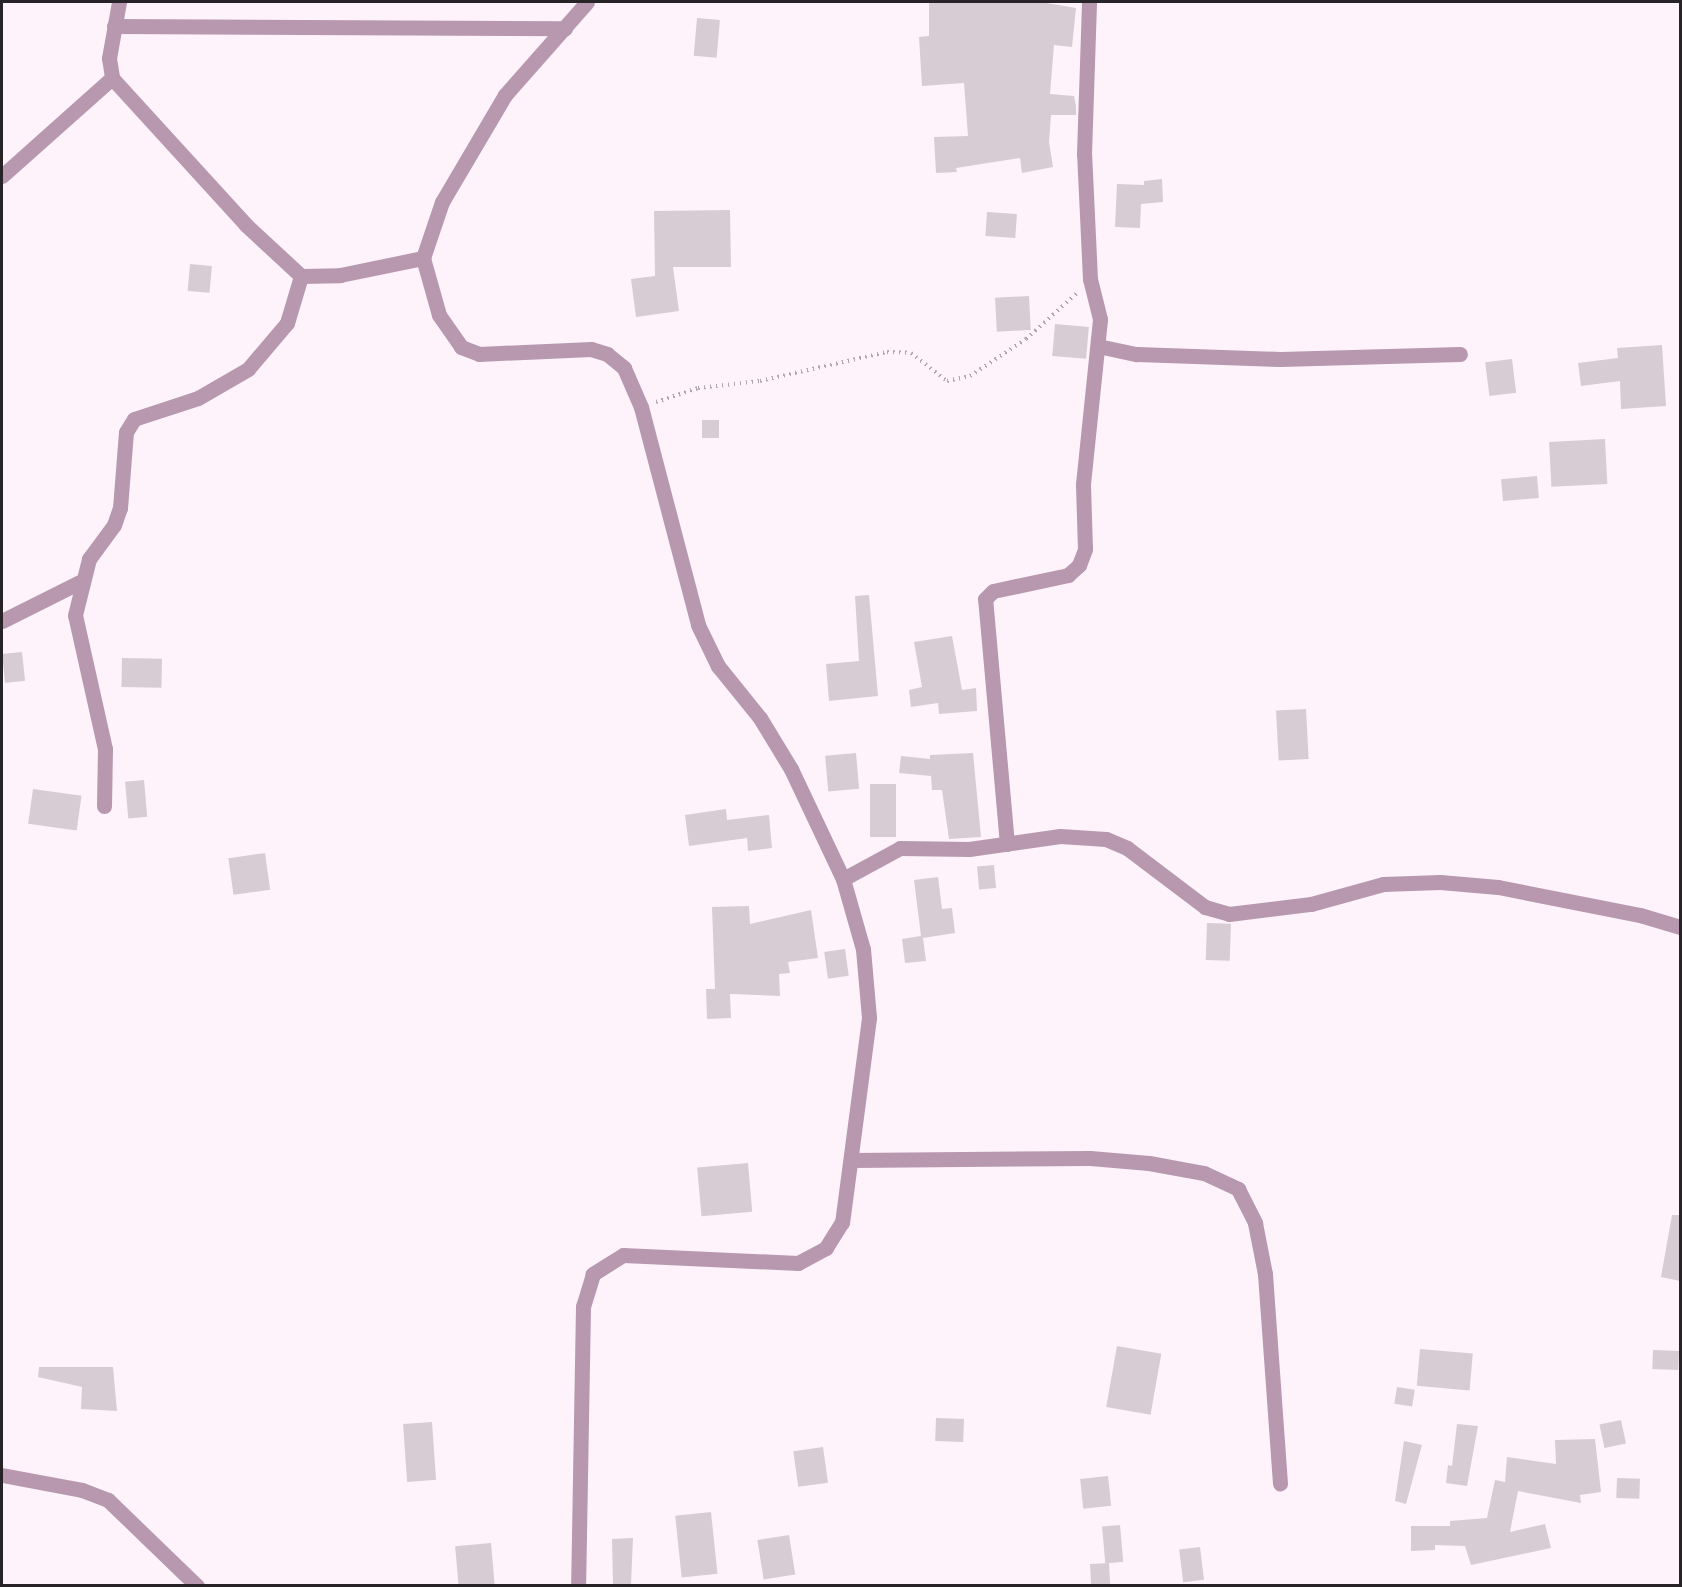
<!DOCTYPE html>
<html>
<head>
<meta charset="utf-8">
<style>
	body { margin:0 }
	#map { position:relative; width:1682px; height:1587px; overflow:hidden; background:#fef3fb; font-family:"Titillium Web",sans-serif }
	div>[style] { position:absolute }
	.building>* { inset:0; background:#d7ccd4; transform-origin:0 0 }
	.path>* { height:4px; margin-top:-2px; transform-origin:0; background:repeating-linear-gradient(90deg,#b0a7ad 0 1.5px,transparent 0 6px) }
	.minor>* { height:15px; margin:-7.5px; padding:0 7.5px; transform-origin:7.5px; border-radius:7.5px; background:#b798ae }
	span { translate:-50% -50%; white-space:nowrap; text-align:center; line-height:1.15; -webkit-text-stroke:6px #fef3fb; paint-order:stroke }
	.frame { position:absolute; inset:0; border:3px solid #272326; pointer-events:none }
</style>
</head>
<body>
<div id="map">
	<div class="building">
		<div style="clip-path:polygon(929px 2px,1041px 2px,1076px 8px,1072px 47px,1054px 45px,1050px 94px,1074px 96px,1076px 106px,1076px 115px,1051px 115px,1049px 142px,1053px 167px,1022px 173px,1020px 158px,956px 168px,957px 172px,936px 173px,934px 137px,968px 136px,964px 83px,922px 86px,919px 37px,929px 36px)"></div>
		<div style="left:697px;top:18px;width:23px;height:38px;rotate:5deg"></div>
		<div style="clip-path:polygon(1162px 179px,1163px 202px,1141px 204px,1140px 228px,1115px 227px,1117px 184px,1144px 185px,1144px 181px)"></div>
		<div style="clip-path:polygon(730px 210px,731px 267px,673px 267px,679px 311px,636px 317px,631px 279px,655px 276px,654px 211px)"></div>
		<div style="left:987px;top:212px;width:30px;height:24px;rotate:4deg"></div>
		<div style="left:190px;top:264px;width:22px;height:27px;rotate:5deg"></div>
		<div style="left:1029px;top:296px;width:34px;height:34px;rotate:87deg"></div>
		<div style="left:1055px;top:324px;width:34px;height:32px;rotate:5deg"></div>
		<div style="clip-path:polygon(1662px 345px,1666px 406px,1621px 409px,1620px 381px,1581px 386px,1578px 363px,1618px 358px,1617px 348px)"></div>
		<div style="left:1512px;top:359px;width:34px;height:27px;rotate:83deg"></div>
		<div style="left:719px;top:420px;width:18px;height:17px;rotate:90deg"></div>
		<div style="left:1605px;top:439px;width:45px;height:56px;rotate:87deg"></div>
		<div style="left:1537px;top:476px;width:22px;height:36px;rotate:85deg"></div>
		<div style="clip-path:polygon(869px 595px,878px 696px,829px 701px,826px 664px,859px 661px,855px 596px)"></div>
		<div style="clip-path:polygon(952px 636px,962px 690px,976px 688px,977px 711px,939px 714px,938px 703px,911px 707px,909px 690px,922px 687px,914px 642px)"></div>
		<div style="left:22px;top:652px;width:29px;height:20px;rotate:84deg"></div>
		<div style="left:122px;top:658px;width:40px;height:29px;rotate:1deg"></div>
		<div style="left:1306px;top:709px;width:50px;height:30px;rotate:87deg"></div>
		<div style="left:856px;top:753px;width:36px;height:31px;rotate:85deg"></div>
		<div style="clip-path:polygon(973px 753px,981px 837px,949px 839px,942px 790px,932px 790px,931px 776px,899px 773px,901px 756px,930px 759px,930px 755px)"></div>
		<div style="left:144px;top:780px;width:37px;height:19px;rotate:85deg"></div>
		<div style="left:896px;top:784px;width:53px;height:26px;rotate:90deg"></div>
		<div style="left:33px;top:789px;width:49px;height:35px;rotate:8deg"></div>
		<div style="clip-path:polygon(726px 809px,727px 820px,769px 815px,772px 848px,748px 851px,747px 838px,689px 846px,685px 815px)"></div>
		<div style="left:265px;top:853px;width:37px;height:37px;rotate:82deg"></div>
		<div style="left:994px;top:865px;width:23px;height:17px;rotate:85deg"></div>
		<div style="clip-path:polygon(938px 877px,942px 909px,952px 908px,955px 933px,923px 938px,926px 961px,905px 963px,902px 939px,921px 936px,914px 880px)"></div>
		<div style="clip-path:polygon(749px 906px,750px 924px,811px 910px,818px 958px,788px 962px,790px 973px,779px 974px,780px 996px,730px 994px,731px 1018px,707px 1019px,706px 989px,715px 989px,712px 907px)"></div>
		<div style="left:1207px;top:923px;width:24px;height:37px;rotate:2deg"></div>
		<div style="left:845px;top:949px;width:27px;height:21px;rotate:82deg"></div>
		<div style="left:748px;top:1163px;width:49px;height:51px;rotate:85deg"></div>
		<div style="clip-path:polygon(1672px 1215px,1680px 1215px,1680px 1281px,1661px 1277px)"></div>
		<div style="left:1117px;top:1346px;width:45px;height:62px;rotate:10deg"></div>
		<div style="left:1420px;top:1349px;width:53px;height:37px;rotate:5deg"></div>
		<div style="left:1653px;top:1350px;width:26px;height:19px;rotate:2deg"></div>
		<div style="clip-path:polygon(39px 1367px,113px 1367px,117px 1411px,81px 1409px,82px 1387px,38px 1377px)"></div>
		<div style="left:1397px;top:1387px;width:18px;height:17px;rotate:9deg"></div>
		<div style="left:936px;top:1418px;width:28px;height:23px;rotate:2deg"></div>
		<div style="left:1621px;top:1420px;width:24px;height:22px;rotate:78deg"></div>
		<div style="left:432px;top:1422px;width:58px;height:29px;rotate:86deg"></div>
		<div style="clip-path:polygon(1457px 1424px,1478px 1426px,1467px 1486px,1446px 1483px,1448px 1465px,1452px 1466px)"></div>
		<div style="clip-path:polygon(1595px 1439px,1601px 1492px,1580px 1495px,1581px 1503px,1518px 1491px,1510px 1532px,1545px 1524px,1551px 1548px,1471px 1565px,1465px 1546px,1435px 1545px,1435px 1550px,1411px 1551px,1411px 1526px,1450px 1526px,1450px 1521px,1487px 1518px,1495px 1480px,1505px 1482px,1507px 1457px,1556px 1464px,1555px 1440px)"></div>
		<div style="clip-path:polygon(1404px 1441px,1422px 1445px,1406px 1504px,1395px 1501px)"></div>
		<div style="left:823px;top:1447px;width:36px;height:30px;rotate:82deg"></div>
		<div style="left:1108px;top:1476px;width:30px;height:28px;rotate:84deg"></div>
		<div style="left:1617px;top:1478px;width:23px;height:20px;rotate:2deg"></div>
		<div style="left:711px;top:1512px;width:62px;height:36px;rotate:84deg"></div>
		<div style="left:1120px;top:1525px;width:37px;height:18px;rotate:85deg"></div>
		<div style="left:789px;top:1535px;width:40px;height:32px;rotate:81deg"></div>
		<div style="clip-path:polygon(633px 1538px,631px 1584px,613px 1584px,612px 1539px)"></div>
		<div style="left:491px;top:1543px;width:43px;height:36px;rotate:85deg"></div>
		<div style="left:1200px;top:1547px;width:33px;height:21px;rotate:83deg"></div>
		<div style="left:1109px;top:1563px;width:21px;height:19px;rotate:87deg"></div>
	</div>
	<div class="path">
		<div style="left:656px;top:402px;width:44px;rotate:-18.4deg"></div>
		<div style="left:698px;top:388px;width:62px;rotate:-6.4deg"></div>
		<div style="left:760px;top:381px;width:130px;rotate:-12.9deg"></div>
		<div style="left:887px;top:352px;width:24px;rotate:2deg"></div>
		<div style="left:911px;top:353px;width:46px;rotate:37.9deg"></div>
		<div style="left:947px;top:381px;width:24px;rotate:-12deg"></div>
		<div style="left:970px;top:376px;width:67px;rotate:-33.5deg"></div>
		<div style="left:1026px;top:339px;width:69px;rotate:-42deg"></div>
	</div>
	<div class="minor">
		<div style="left:119px;top:2px;width:57px;rotate:100.1deg"></div>
		<div style="left:109px;top:58px;width:20px;rotate:81deg"></div>
		<div style="left:112px;top:78px;width:199px;rotate:47.6deg"></div>
		<div style="left:246px;top:225px;width:75px;rotate:42.8deg"></div>
		<div style="left:301px;top:276px;width:39px;rotate:-1deg"></div>
		<div style="left:340px;top:275px;width:85px;rotate:-11.6deg"></div>
		<div style="left:423px;top:258px;width:59px;rotate:74.3deg"></div>
		<div style="left:439px;top:315px;width:39px;rotate:55deg"></div>
		<div style="left:461px;top:347px;width:19px;rotate:21deg"></div>
		<div style="left:479px;top:354px;width:112px;rotate:-2.6deg"></div>
		<div style="left:591px;top:349px;width:17px;rotate:17deg"></div>
		<div style="left:607px;top:354px;width:22px;rotate:39deg"></div>
		<div style="left:624px;top:368px;width:43px;rotate:66.4deg"></div>
		<div style="left:641px;top:407px;width:225px;rotate:75.3deg"></div>
		<div style="left:698px;top:625px;width:46px;rotate:64deg"></div>
		<div style="left:718px;top:666px;width:67px;rotate:51.1deg"></div>
		<div style="left:760px;top:718px;width:60px;rotate:58.7deg"></div>
		<div style="left:791px;top:769px;width:122px;rotate:64.7deg"></div>
		<div style="left:843px;top:879px;width:73px;rotate:74.1deg"></div>
		<div style="left:863px;top:949px;width:69px;rotate:85deg"></div>
		<div style="left:869px;top:1018px;width:206px;rotate:97.5deg"></div>
		<div style="left:842px;top:1222px;width:31px;rotate:122deg"></div>
		<div style="left:826px;top:1248px;width:32px;rotate:152deg"></div>
		<div style="left:798px;top:1263px;width:175px;rotate:-177.4deg"></div>
		<div style="left:623px;top:1255px;width:36px;rotate:148deg"></div>
		<div style="left:593px;top:1274px;width:34px;rotate:107deg"></div>
		<div style="left:583px;top:1306px;width:280px;rotate:91deg"></div>
		<div style="left:114px;top:26px;width:451px;rotate:0.3deg"></div>
		<div style="left:2px;top:176px;width:147px;rotate:-41.7deg"></div>
		<div style="left:423px;top:258px;width:59px;rotate:-71.3deg"></div>
		<div style="left:442px;top:202px;width:124px;rotate:-59.5deg"></div>
		<div style="left:505px;top:95px;width:124px;rotate:-48.6deg"></div>
		<div style="left:1098px;top:346px;width:40px;rotate:12deg"></div>
		<div style="left:1137px;top:354px;width:143px;rotate:2deg"></div>
		<div style="left:1280px;top:359px;width:180px;rotate:-1.6deg"></div>
		<div style="left:2px;top:621px;width:87px;rotate:-26.6deg"></div>
		<div style="left:104px;top:806px;width:57px;rotate:-89deg"></div>
		<div style="left:105px;top:749px;width:137px;rotate:-102.6deg"></div>
		<div style="left:75px;top:615px;width:58px;rotate:-76deg"></div>
		<div style="left:89px;top:559px;width:42px;rotate:-53.7deg"></div>
		<div style="left:114px;top:525px;width:18px;rotate:-71deg"></div>
		<div style="left:120px;top:508px;width:76px;rotate:-85.5deg"></div>
		<div style="left:126px;top:432px;width:15px;rotate:-58deg"></div>
		<div style="left:134px;top:419px;width:67px;rotate:-18.2deg"></div>
		<div style="left:198px;top:398px;width:58px;rotate:-30.1deg"></div>
		<div style="left:248px;top:369px;width:60px;rotate:-49.7deg"></div>
		<div style="left:287px;top:323px;width:49px;rotate:-73.4deg"></div>
		<div style="left:1007px;top:844px;width:246px;rotate:-95.1deg"></div>
		<div style="left:985px;top:599px;width:11px;rotate:-45deg"></div>
		<div style="left:993px;top:591px;width:77px;rotate:-12deg"></div>
		<div style="left:1068px;top:575px;width:15px;rotate:-42deg"></div>
		<div style="left:1079px;top:565px;width:17px;rotate:-69deg"></div>
		<div style="left:1085px;top:549px;width:65px;rotate:-91.8deg"></div>
		<div style="left:1083px;top:484px;width:166px;rotate:-84.1deg"></div>
		<div style="left:1100px;top:319px;width:41px;rotate:-104deg"></div>
		<div style="left:1090px;top:279px;width:125px;rotate:-92.7deg"></div>
		<div style="left:1084px;top:154px;width:152px;rotate:-88.1deg"></div>
		<div style="left:843px;top:879px;width:65px;rotate:-28.5deg"></div>
		<div style="left:900px;top:848px;width:69px;rotate:0.8deg"></div>
		<div style="left:969px;top:849px;width:92px;rotate:-8.1deg"></div>
		<div style="left:1060px;top:836px;width:46px;rotate:3.7deg"></div>
		<div style="left:1106px;top:839px;width:23px;rotate:23deg"></div>
		<div style="left:1127px;top:848px;width:98px;rotate:37.1deg"></div>
		<div style="left:1205px;top:907px;width:25px;rotate:16deg"></div>
		<div style="left:1229px;top:914px;width:83px;rotate:-7deg"></div>
		<div style="left:1311px;top:904px;width:75px;rotate:-15.5deg"></div>
		<div style="left:1383px;top:884px;width:57px;rotate:-2deg"></div>
		<div style="left:1440px;top:882px;width:58px;rotate:4.9deg"></div>
		<div style="left:1498px;top:887px;width:145px;rotate:11.2deg"></div>
		<div style="left:1640px;top:915px;width:42px;rotate:16.7deg"></div>
		<div style="left:852px;top:1160px;width:238px;rotate:-0.5deg"></div>
		<div style="left:1090px;top:1158px;width:59px;rotate:4.8deg"></div>
		<div style="left:1149px;top:1163px;width:56px;rotate:10.3deg"></div>
		<div style="left:1204px;top:1173px;width:38px;rotate:25deg"></div>
		<div style="left:1238px;top:1189px;width:38px;rotate:63deg"></div>
		<div style="left:1255px;top:1223px;width:52px;rotate:78.9deg"></div>
		<div style="left:1265px;top:1274px;width:210px;rotate:85.9deg"></div>
		<div style="left:2px;top:1475px;width:81px;rotate:10.6deg"></div>
		<div style="left:82px;top:1490px;width:28px;rotate:21deg"></div>
		<div style="left:108px;top:1500px;width:124px;rotate:44deg"></div>
	</div>
	<div class="frame"></div>
</div>
</body>
</html>
